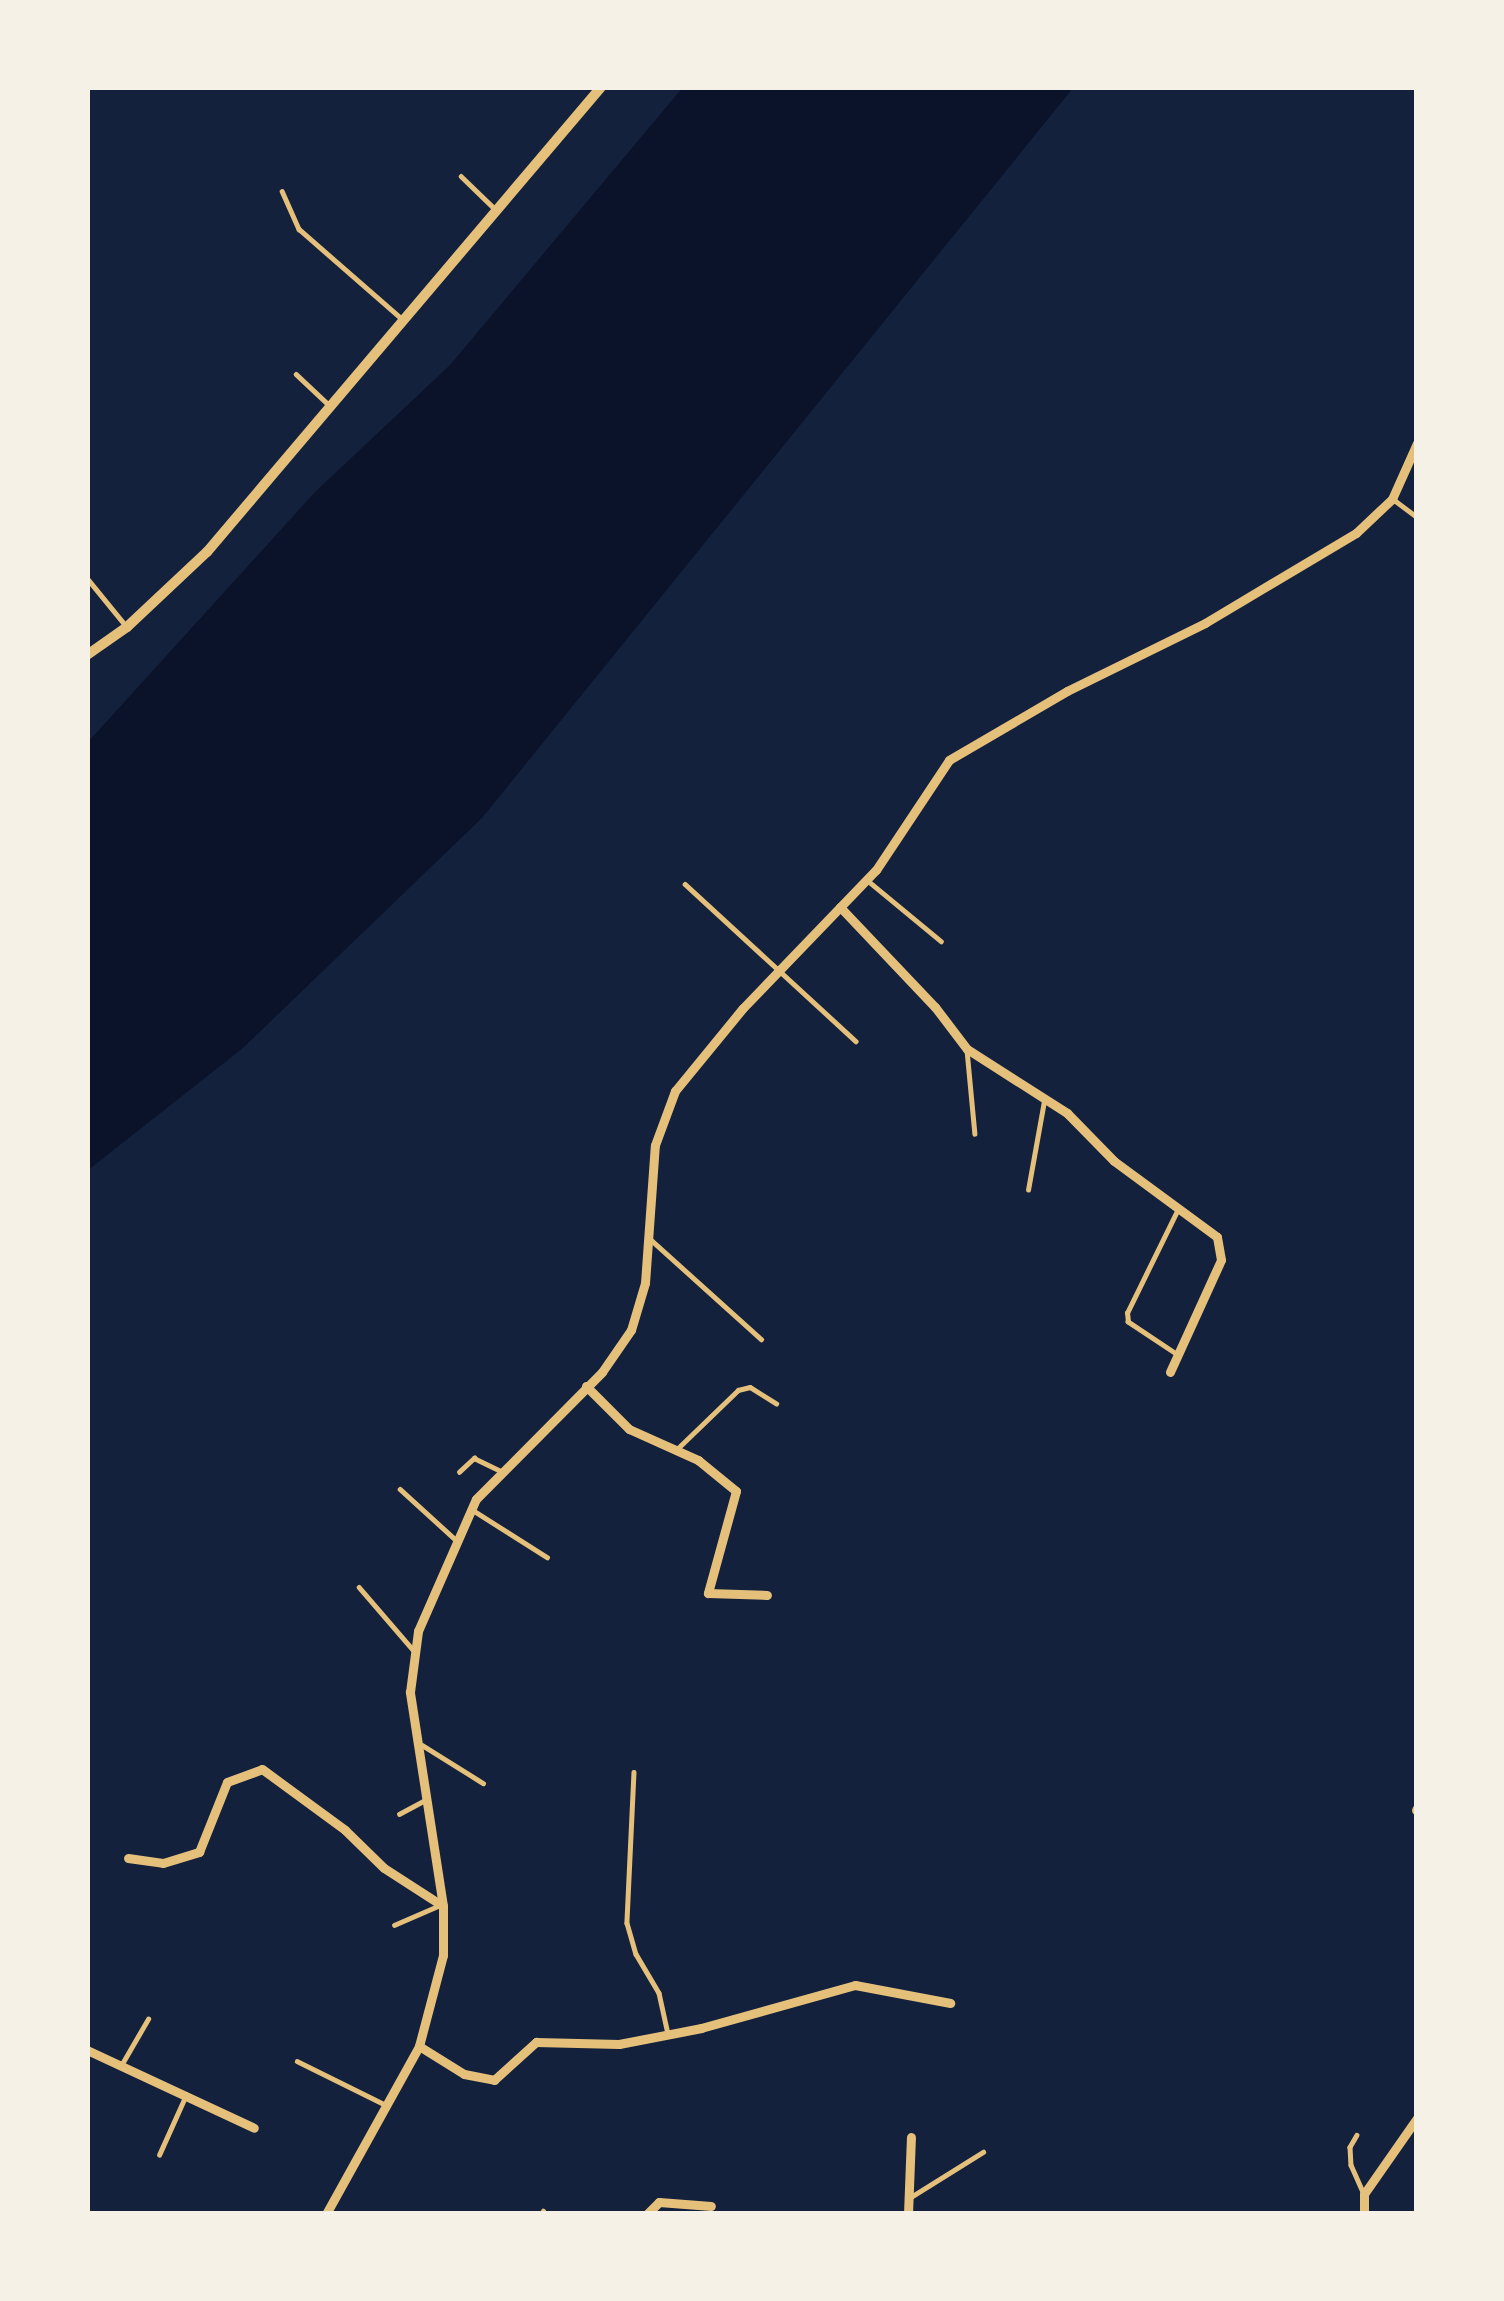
<!DOCTYPE html>
<html>
<head>
<meta charset="utf-8">
<style>
	body { margin:0 }
	#map { position:relative; width:1504px; height:2301px; overflow:hidden; background:#14213d; font-family:Lato,sans-serif }
	div>[style] { position:absolute }
	.water>* { inset:0; background:#0b132b }
	.service>* { height:4.5px; margin:-2.25px; padding:0 2.25px; transform-origin:2.25px; border-radius:2.25px; background:#e5c07b }
	.minor>* { height:9px; margin:-4.5px; padding:0 4.5px; transform-origin:4.5px; border-radius:4.5px; background:#e5c07b }
	.tertiary>* { height:10px; margin:-5px; padding:0 5px; transform-origin:5px; border-radius:5px; background:#e5c07b }
	span { translate:-50% -50%; white-space:nowrap; text-align:center; line-height:1.15; -webkit-text-stroke:10px #f6f1e7; paint-order:stroke }
	.frame { position:absolute; inset:0; border:90px solid #f6f1e7; pointer-events:none }
</style>
</head>
<body>
<div id="map">
	<div class="water">
		<div style="clip-path:polygon(683px 87px,1074px 87px,482px 818px,243px 1048px,87px 1171px,87px 743px,315px 492px,450px 365px)"></div>
	</div>
	<div class="service">
		<div style="left:461px;top:176px;width:45px;rotate:44.1deg"></div>
		<div style="left:282px;top:191px;width:42px;rotate:65.9deg"></div>
		<div style="left:299px;top:229px;width:134px;rotate:41.1deg"></div>
		<div style="left:296px;top:374px;width:44px;rotate:43.2deg"></div>
		<div style="left:1393px;top:499px;width:30px;rotate:37deg"></div>
		<div style="left:87px;top:578px;width:63px;rotate:50.8deg"></div>
		<div style="left:867px;top:880px;width:96px;rotate:39.5deg"></div>
		<div style="left:685px;top:884px;width:232px;rotate:42.6deg"></div>
		<div style="left:967px;top:1050px;width:84px;rotate:84.6deg"></div>
		<div style="left:1028px;top:1190px;width:90px;rotate:-79.8deg"></div>
		<div style="left:649px;top:1238px;width:151px;rotate:42deg"></div>
		<div style="left:1176px;top:1354px;width:58px;rotate:-146.3deg"></div>
		<div style="left:1128px;top:1322px;width:9px;rotate:-96deg"></div>
		<div style="left:1127px;top:1313px;width:114px;rotate:-63.9deg"></div>
		<div style="left:678px;top:1448px;width:83px;rotate:-44deg"></div>
		<div style="left:738px;top:1390px;width:12px;rotate:-14deg"></div>
		<div style="left:750px;top:1387px;width:31px;rotate:32deg"></div>
		<div style="left:459px;top:1472px;width:21px;rotate:-43deg"></div>
		<div style="left:474px;top:1458px;width:30px;rotate:26deg"></div>
		<div style="left:400px;top:1489px;width:74px;rotate:42.3deg"></div>
		<div style="left:471px;top:1509px;width:90px;rotate:32.3deg"></div>
		<div style="left:359px;top:1587px;width:84px;rotate:49.3deg"></div>
		<div style="left:422px;top:1745px;width:72px;rotate:31.9deg"></div>
		<div style="left:634px;top:1772px;width:151px;rotate:92.7deg"></div>
		<div style="left:627px;top:1923px;width:32px;rotate:74deg"></div>
		<div style="left:636px;top:1954px;width:45px;rotate:59.5deg"></div>
		<div style="left:659px;top:1993px;width:42px;rotate:77.6deg"></div>
		<div style="left:399px;top:1814px;width:27px;rotate:-28deg"></div>
		<div style="left:394px;top:1925px;width:48px;rotate:-23.4deg"></div>
		<div style="left:297px;top:2061px;width:97px;rotate:26.3deg"></div>
		<div style="left:122px;top:2064px;width:52px;rotate:-60deg"></div>
		<div style="left:1357px;top:2135px;width:14px;rotate:120deg"></div>
		<div style="left:1350px;top:2147px;width:18px;rotate:87deg"></div>
		<div style="left:1351px;top:2165px;width:32px;rotate:66deg"></div>
		<div style="left:159px;top:2155px;width:66px;rotate:-65.8deg"></div>
		<div style="left:911px;top:2197px;width:85px;rotate:-32deg"></div>
		<div style="left:542px;top:2214px;width:3px;rotate:-72deg"></div>
	</div>
	<div class="minor">
		<div style="left:840px;top:907px;width:138px;rotate:46.5deg"></div>
		<div style="left:935px;top:1007px;width:53px;rotate:52.7deg"></div>
		<div style="left:967px;top:1049px;width:119px;rotate:32.6deg"></div>
		<div style="left:1067px;top:1113px;width:67px;rotate:45.6deg"></div>
		<div style="left:1114px;top:1161px;width:128px;rotate:36.4deg"></div>
		<div style="left:1217px;top:1237px;width:23px;rotate:80deg"></div>
		<div style="left:1221px;top:1260px;width:123px;rotate:114.5deg"></div>
		<div style="left:586px;top:1386px;width:61px;rotate:45deg"></div>
		<div style="left:629px;top:1429px;width:76px;rotate:24.2deg"></div>
		<div style="left:698px;top:1460px;width:49px;rotate:39.2deg"></div>
		<div style="left:736px;top:1491px;width:106px;rotate:105.4deg"></div>
		<div style="left:708px;top:1593px;width:59px;rotate:1.9deg"></div>
		<div style="left:1416px;top:1810px;width:2px;rotate:-63deg"></div>
		<div style="left:128px;top:1858px;width:35px;rotate:8deg"></div>
		<div style="left:163px;top:1863px;width:38px;rotate:-17deg"></div>
		<div style="left:199px;top:1852px;width:75px;rotate:-68.2deg"></div>
		<div style="left:227px;top:1782px;width:37px;rotate:-20deg"></div>
		<div style="left:262px;top:1769px;width:103px;rotate:36.3deg"></div>
		<div style="left:345px;top:1830px;width:54px;rotate:44.3deg"></div>
		<div style="left:384px;top:1868px;width:70px;rotate:32.8deg"></div>
		<div style="left:419px;top:2046px;width:53px;rotate:31.9deg"></div>
		<div style="left:464px;top:2074px;width:31px;rotate:11deg"></div>
		<div style="left:494px;top:2080px;width:57px;rotate:-42.1deg"></div>
		<div style="left:536px;top:2042px;width:83px;rotate:1.4deg"></div>
		<div style="left:619px;top:2044px;width:84px;rotate:-11deg"></div>
		<div style="left:701px;top:2028px;width:160px;rotate:-15.6deg"></div>
		<div style="left:855px;top:1985px;width:97px;rotate:10.7deg"></div>
		<div style="left:87px;top:2050px;width:184px;rotate:25deg"></div>
		<div style="left:326px;top:2214px;width:192px;rotate:-61deg"></div>
		<div style="left:419px;top:2046px;width:94px;rotate:-75.2deg"></div>
		<div style="left:443px;top:1955px;width:49px;rotate:-90deg"></div>
		<div style="left:443px;top:1906px;width:217px;rotate:-98.8deg"></div>
		<div style="left:410px;top:1692px;width:62px;rotate:-82.5deg"></div>
		<div style="left:418px;top:1631px;width:144px;rotate:-66.3deg"></div>
		<div style="left:476px;top:1499px;width:179px;rotate:-45.2deg"></div>
		<div style="left:602px;top:1372px;width:51px;rotate:-55.4deg"></div>
		<div style="left:631px;top:1330px;width:49px;rotate:-73.4deg"></div>
		<div style="left:645px;top:1283px;width:138px;rotate:-85.9deg"></div>
		<div style="left:655px;top:1145px;width:58px;rotate:-69.7deg"></div>
		<div style="left:675px;top:1091px;width:107px;rotate:-50.7deg"></div>
		<div style="left:743px;top:1008px;width:192px;rotate:-46.1deg"></div>
		<div style="left:876px;top:870px;width:132px;rotate:-56.4deg"></div>
		<div style="left:949px;top:760px;width:137px;rotate:-30.3deg"></div>
		<div style="left:1067px;top:691px;width:154px;rotate:-26.2deg"></div>
		<div style="left:1205px;top:623px;width:176px;rotate:-30.8deg"></div>
		<div style="left:1356px;top:533px;width:50px;rotate:-43.4deg"></div>
		<div style="left:1392px;top:499px;width:61px;rotate:-65.9deg"></div>
		<div style="left:647px;top:2214px;width:17px;rotate:-45deg"></div>
		<div style="left:659px;top:2202px;width:52px;rotate:4.4deg"></div>
		<div style="left:908px;top:2214px;width:77px;rotate:-87.8deg"></div>
		<div style="left:1364px;top:2214px;width:20px;rotate:-90deg"></div>
		<div style="left:1364px;top:2194px;width:93px;rotate:-55.1deg"></div>
	</div>
	<div class="tertiary">
		<div style="left:87px;top:655px;width:49px;rotate:-35deg"></div>
		<div style="left:127px;top:627px;width:110px;rotate:-43.2deg"></div>
		<div style="left:207px;top:552px;width:609px;rotate:-49.72deg"></div>
	</div>
	<div class="frame"></div>
</div>
</body>
</html>
